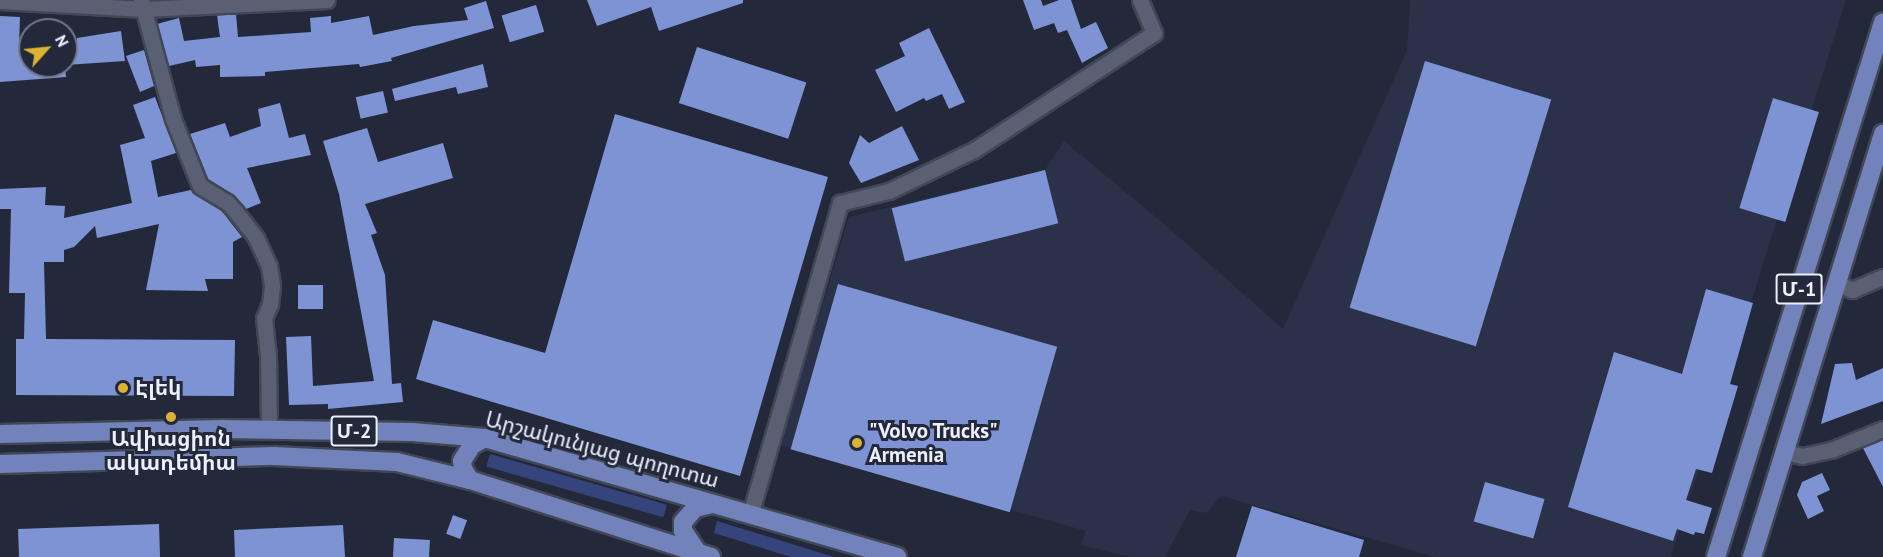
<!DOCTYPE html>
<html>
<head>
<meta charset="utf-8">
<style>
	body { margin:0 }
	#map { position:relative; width:1883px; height:557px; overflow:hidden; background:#23293a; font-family:"PT Sans","Noto Sans Armenian",sans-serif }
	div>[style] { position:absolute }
	.built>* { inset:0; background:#2a3149 }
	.green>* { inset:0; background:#35457c; transform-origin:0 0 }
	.building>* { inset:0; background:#7e93d4; transform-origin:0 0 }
	.roads { filter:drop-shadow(2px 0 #424756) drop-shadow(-2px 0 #424756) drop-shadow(0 2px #424756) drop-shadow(0 -2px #424756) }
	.minor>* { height:15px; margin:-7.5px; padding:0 7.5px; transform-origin:7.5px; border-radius:7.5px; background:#596074 }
	.primary>* { height:18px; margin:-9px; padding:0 9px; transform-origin:9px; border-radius:9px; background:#7283bb }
	.dots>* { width:16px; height:16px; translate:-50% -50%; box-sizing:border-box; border:3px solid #23293a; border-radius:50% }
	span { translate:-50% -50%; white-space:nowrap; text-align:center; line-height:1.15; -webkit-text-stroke:6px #23293a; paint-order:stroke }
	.shield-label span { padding:2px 4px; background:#23293a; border:2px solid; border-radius:4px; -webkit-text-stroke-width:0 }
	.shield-label { font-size:20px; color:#ebf0fc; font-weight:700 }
	.poi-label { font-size:21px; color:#ebf0fc; font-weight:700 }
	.left { translate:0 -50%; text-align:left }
	.street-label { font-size:21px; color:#ebf0fc }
	.north { position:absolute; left:18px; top:18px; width:60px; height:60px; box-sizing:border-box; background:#23293a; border:2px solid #737988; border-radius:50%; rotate:63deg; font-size:16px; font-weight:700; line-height:24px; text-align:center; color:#ebf0fc }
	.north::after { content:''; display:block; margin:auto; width:21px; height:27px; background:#dbb233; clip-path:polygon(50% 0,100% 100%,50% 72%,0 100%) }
</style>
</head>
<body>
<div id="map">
	<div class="built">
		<div style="clip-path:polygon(1410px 0,1846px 0,1671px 557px,1436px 557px,1221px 496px,1206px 513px,1190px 510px,1165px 557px,1131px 557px,1080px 545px,1086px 531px,780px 445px,849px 217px,1045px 170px,1064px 141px,1170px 229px,1283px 329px,1407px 50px)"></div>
	</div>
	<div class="green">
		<div style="left:490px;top:454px;width:184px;height:13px;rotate:16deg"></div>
		<div style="clip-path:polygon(717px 521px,834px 557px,791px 557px,714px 533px)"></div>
	</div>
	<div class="building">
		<div style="clip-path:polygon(587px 0,743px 0,743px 3px,659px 31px,651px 7px,597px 26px)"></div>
		<div style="clip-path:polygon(1023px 0,1041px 0,1043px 6px,1059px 0,1071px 0,1081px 29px,1096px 22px,1108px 48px,1082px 63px,1067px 30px,1058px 33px,1054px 23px,1034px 30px)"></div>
		<div style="clip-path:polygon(486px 1px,494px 28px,391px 58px,392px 61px,360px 67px,359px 64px,265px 72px,265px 76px,220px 77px,220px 65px,196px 67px,195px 60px,169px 66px,157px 24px,179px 18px,184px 41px,220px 37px,217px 15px,236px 14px,238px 37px,311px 32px,310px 18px,331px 16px,331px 23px,369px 16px,373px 35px,414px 26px,468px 20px,464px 8px)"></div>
		<div style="left:536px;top:5px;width:28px;height:36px;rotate:73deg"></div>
		<div style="clip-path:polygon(0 16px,20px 17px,19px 47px,30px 46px,30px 66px,65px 66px,66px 77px,0 82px)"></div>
		<div style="clip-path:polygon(929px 28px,965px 102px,949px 109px,942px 94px,926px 101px,924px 98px,896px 112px,875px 70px,905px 56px,899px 43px)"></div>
		<div style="clip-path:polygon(121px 31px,125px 61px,66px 65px,66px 43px,77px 42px,77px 38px)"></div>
		<div style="left:697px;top:47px;width:115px;height:59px;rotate:18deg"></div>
		<div style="clip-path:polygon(144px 50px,154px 86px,140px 92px,126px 56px)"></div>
		<div style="left:1425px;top:61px;width:132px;height:258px;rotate:17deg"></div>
		<div style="clip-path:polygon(483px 64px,488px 87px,458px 94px,456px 87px,395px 101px,392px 89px)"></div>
		<div style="left:383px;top:91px;width:22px;height:28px;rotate:77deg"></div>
		<div style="clip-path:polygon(155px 97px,176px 153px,151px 161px,158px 197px,191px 190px,221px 210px,242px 237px,233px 242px,233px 279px,205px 279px,208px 291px,146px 290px,159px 224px,97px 238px,95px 226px,74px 247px,64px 250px,64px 262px,44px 262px,46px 339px,235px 340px,234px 396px,16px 395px,16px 339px,24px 339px,25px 293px,9px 293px,11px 209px,0 209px,0 189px,46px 187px,45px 205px,65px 206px,64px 218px,132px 203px,120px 145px,145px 138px,133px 105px)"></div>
		<div style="left:1773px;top:98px;width:48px;height:115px;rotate:17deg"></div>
		<div style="clip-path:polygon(280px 103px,289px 138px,305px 134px,311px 155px,247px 168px,261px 203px,246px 209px,232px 194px,208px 179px,190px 134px,225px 123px,230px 137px,261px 126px,258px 109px)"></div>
		<div style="clip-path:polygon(615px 114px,828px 177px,740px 476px,416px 379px,433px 320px,545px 353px)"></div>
		<div style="clip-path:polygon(902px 126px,919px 160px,861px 183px,849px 163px,860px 135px,869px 143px)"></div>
		<div style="clip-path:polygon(367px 128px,378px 162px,443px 143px,453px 178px,365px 204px,377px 233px,371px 235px,385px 275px,392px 384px,401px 383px,403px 402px,328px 409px,328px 404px,289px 405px,286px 337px,311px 336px,313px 386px,374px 381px,339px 194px,323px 141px)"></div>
		<div style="left:1045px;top:170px;width:55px;height:158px;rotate:76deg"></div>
		<div style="left:838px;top:284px;width:228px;height:172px;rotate:16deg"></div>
		<div style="left:298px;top:285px;width:25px;height:24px"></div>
		<div style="clip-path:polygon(1706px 289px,1753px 303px,1730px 384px,1738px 386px,1712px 473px,1696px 469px,1686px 500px,1712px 508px,1704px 534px,1695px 532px,1694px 535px,1677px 529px,1673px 541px,1568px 507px,1614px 352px,1682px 374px)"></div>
		<div style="clip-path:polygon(1852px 363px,1856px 380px,1883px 368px,1883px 401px,1821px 424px,1835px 364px)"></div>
		<div style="clip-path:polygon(1883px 440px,1883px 487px,1863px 448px)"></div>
		<div style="clip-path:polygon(1822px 473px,1830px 490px,1817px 496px,1824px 511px,1808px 519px,1797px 495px,1802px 482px)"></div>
		<div style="left:1485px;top:482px;width:62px;height:41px;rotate:16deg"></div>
		<div style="clip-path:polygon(1252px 506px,1364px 540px,1359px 557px,1236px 557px)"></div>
		<div style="left:453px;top:515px;width:15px;height:20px;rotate:20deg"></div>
		<div style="clip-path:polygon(159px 524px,160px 557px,19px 557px,18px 529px)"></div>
		<div style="clip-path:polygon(343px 525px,345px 557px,235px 557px,234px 530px)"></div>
		<div style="left:394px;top:538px;width:36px;height:19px;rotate:3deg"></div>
	</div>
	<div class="roads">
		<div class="minor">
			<div style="left:141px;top:0;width:123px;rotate:74.9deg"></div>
			<div style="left:173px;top:119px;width:72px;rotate:68.1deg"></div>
			<div style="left:200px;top:186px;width:31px;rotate:31deg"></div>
			<div style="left:227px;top:202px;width:13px;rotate:48deg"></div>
			<div style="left:236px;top:212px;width:33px;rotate:52deg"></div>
			<div style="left:256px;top:238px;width:31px;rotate:65deg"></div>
			<div style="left:269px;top:266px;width:20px;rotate:81deg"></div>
			<div style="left:272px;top:286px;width:18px;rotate:96deg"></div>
			<div style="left:270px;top:304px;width:15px;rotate:113deg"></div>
			<div style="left:264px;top:318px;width:36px;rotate:84deg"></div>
			<div style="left:268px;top:354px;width:76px;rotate:89.2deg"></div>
			<div style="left:0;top:1px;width:144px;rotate:3.2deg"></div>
			<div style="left:144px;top:9px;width:183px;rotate:-2.8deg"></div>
			<div style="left:1837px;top:283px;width:17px;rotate:25deg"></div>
			<div style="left:1852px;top:290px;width:34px;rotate:-23deg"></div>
			<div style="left:1785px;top:452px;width:17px;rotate:13deg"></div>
			<div style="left:1802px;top:456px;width:30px;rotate:-12deg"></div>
			<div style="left:1831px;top:450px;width:56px;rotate:-22deg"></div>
			<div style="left:750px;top:515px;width:325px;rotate:-73.9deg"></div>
			<div style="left:840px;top:203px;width:50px;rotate:-13.8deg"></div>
			<div style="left:889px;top:191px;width:94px;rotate:-25.8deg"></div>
			<div style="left:974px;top:150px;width:215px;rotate:-33deg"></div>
			<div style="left:1154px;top:33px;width:36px;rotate:-113deg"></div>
		</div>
		<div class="primary">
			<div style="left:0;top:434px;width:223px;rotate:-1.3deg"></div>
			<div style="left:223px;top:429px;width:189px;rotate:0.9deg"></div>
			<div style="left:412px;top:432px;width:73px;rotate:4.7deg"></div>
			<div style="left:485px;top:438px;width:429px;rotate:16.1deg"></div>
			<div style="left:0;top:464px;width:274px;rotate:-1.7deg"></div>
			<div style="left:274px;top:456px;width:123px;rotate:2.8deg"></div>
			<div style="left:397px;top:462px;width:75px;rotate:13.9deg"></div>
			<div style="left:470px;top:480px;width:253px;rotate:17.7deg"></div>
			<div style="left:470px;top:480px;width:13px;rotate:-122deg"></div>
			<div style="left:463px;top:469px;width:8px;rotate:-97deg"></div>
			<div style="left:462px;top:461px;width:19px;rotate:-58deg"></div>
			<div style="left:472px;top:445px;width:15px;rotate:-28deg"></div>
			<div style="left:698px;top:553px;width:27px;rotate:-124deg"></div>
			<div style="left:683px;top:531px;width:9px;rotate:-90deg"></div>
			<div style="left:683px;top:522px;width:18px;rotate:-49deg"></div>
			<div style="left:695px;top:508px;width:17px;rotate:-13deg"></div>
			<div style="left:1716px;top:557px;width:560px;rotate:-72.66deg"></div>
			<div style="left:1752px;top:557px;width:443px;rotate:-72.8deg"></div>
		</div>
	</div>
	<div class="dots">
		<div style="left:123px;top:388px;background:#dbb233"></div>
		<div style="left:171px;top:417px;background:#dbb233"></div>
		<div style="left:857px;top:443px;background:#dbb233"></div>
	</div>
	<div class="shield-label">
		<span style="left:1799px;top:289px">Մ-1</span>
		<span style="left:354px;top:431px">Մ-2</span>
	</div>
	<div class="poi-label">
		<span class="left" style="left:135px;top:388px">Էլեկ</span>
		<span class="left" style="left:869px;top:443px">"Volvo Trucks"<br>Armenia</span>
		<span style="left:171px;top:451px">Ավիացիոն<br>ակադեմիա</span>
	</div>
	<div class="street-label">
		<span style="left:602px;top:450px;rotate:15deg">Արշակունյաց պողոտա</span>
	</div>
	<div class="north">N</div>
</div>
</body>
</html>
